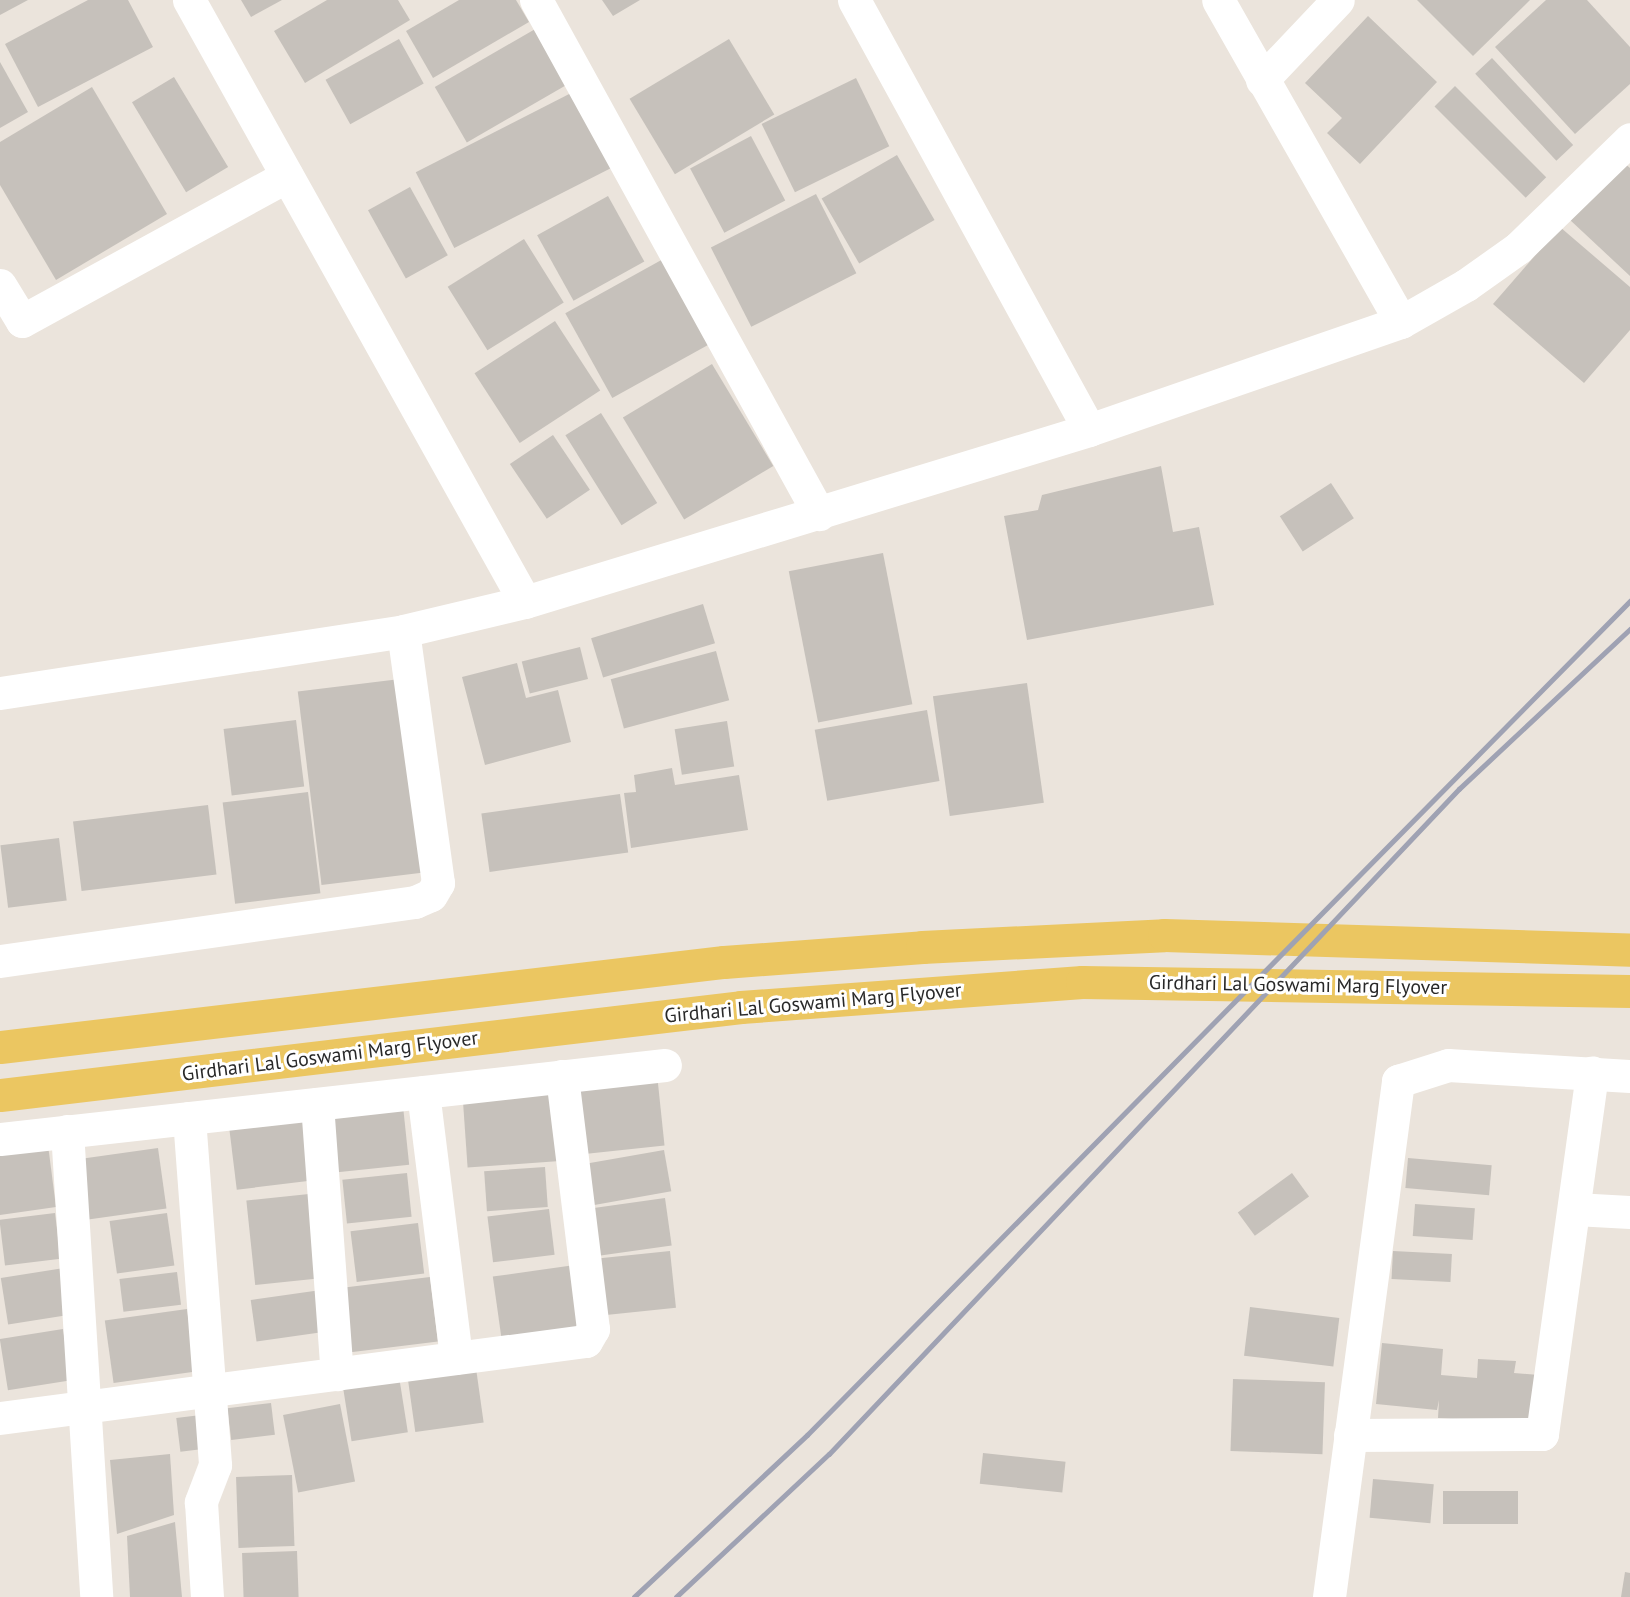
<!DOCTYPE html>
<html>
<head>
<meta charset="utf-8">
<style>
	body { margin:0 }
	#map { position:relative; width:1630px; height:1597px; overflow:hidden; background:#ebe4dc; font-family:"PT Sans",sans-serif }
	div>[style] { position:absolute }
	.building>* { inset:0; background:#c6c1bb; transform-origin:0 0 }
	.minor>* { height:33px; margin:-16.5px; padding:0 16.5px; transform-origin:16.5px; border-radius:16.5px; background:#fff }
	.major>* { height:33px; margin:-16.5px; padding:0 16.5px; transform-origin:16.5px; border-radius:16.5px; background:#ebc661 }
	.rail>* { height:4.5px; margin:-2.25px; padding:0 2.25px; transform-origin:2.25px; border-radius:2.25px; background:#9fa2b3 }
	span { translate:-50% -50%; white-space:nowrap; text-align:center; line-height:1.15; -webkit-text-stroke:6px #fff; paint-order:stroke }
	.street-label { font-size:20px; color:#292929 }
</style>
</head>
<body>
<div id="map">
	<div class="building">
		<div style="clip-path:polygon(0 0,28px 0,0 15px)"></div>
		<div style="clip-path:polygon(88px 0,128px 0,153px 47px,38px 107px,5px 44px)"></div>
		<div style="clip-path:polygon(241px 0,282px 0,251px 17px)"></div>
		<div style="clip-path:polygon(327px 0,398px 0,410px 20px,305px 83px,274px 31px)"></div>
		<div style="clip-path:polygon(459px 0,516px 0,529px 22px,433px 78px,406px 31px)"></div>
		<div style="clip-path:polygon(602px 0,640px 0,613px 16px)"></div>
		<div style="clip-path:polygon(1417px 0,1530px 0,1473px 56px)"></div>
		<div style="clip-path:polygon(1546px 0,1587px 0,1630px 47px,1630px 84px,1575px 134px,1495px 47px)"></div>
		<div style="clip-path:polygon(1368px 16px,1437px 82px,1360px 164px,1327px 133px,1342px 118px,1305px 83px)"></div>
		<div style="left:537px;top:28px;width:64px;height:118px;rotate:60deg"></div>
		<div style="left:399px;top:39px;width:51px;height:84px;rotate:61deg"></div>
		<div style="left:729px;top:39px;width:88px;height:116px;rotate:59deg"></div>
		<div style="left:1492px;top:58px;width:119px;height:23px;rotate:47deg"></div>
		<div style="clip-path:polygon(0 62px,28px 112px,0 128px)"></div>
		<div style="left:174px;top:77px;width:105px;height:49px;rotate:59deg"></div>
		<div style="left:856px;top:78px;width:76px;height:105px;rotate:64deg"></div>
		<div style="left:1455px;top:86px;width:129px;height:29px;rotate:45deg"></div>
		<div style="clip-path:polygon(92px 87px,167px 214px,56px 280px,0 185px,0 142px)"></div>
		<div style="left:577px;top:90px;width:85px;height:181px;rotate:63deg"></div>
		<div style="left:751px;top:136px;width:73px;height:69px;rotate:62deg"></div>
		<div style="left:897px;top:155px;width:75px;height:87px;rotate:60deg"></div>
		<div style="clip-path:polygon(1623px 162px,1630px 168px,1630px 276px,1569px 219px)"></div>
		<div style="left:410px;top:187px;width:78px;height:48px;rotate:61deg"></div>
		<div style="left:816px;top:194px;width:89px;height:118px;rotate:63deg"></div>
		<div style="left:608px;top:196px;width:75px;height:81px;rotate:61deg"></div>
		<div style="clip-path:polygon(1560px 227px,1630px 287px,1630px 330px,1584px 383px,1493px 304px)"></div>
		<div style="left:524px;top:239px;width:75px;height:90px;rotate:58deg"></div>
		<div style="left:665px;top:258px;width:97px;height:114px;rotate:61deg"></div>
		<div style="left:555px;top:321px;width:83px;height:96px;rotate:57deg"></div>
		<div style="left:712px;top:364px;width:119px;height:104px;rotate:59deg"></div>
		<div style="left:601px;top:413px;width:106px;height:42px;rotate:58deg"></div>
		<div style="left:553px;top:435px;width:66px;height:52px;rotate:56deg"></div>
		<div style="clip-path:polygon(1161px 466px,1173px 532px,1199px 527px,1214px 605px,1027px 640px,1004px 516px,1038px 510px,1042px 495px)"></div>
		<div style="left:1331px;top:483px;width:42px;height:61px;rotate:57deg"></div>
		<div style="left:883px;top:553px;width:154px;height:96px;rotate:79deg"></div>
		<div style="left:703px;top:604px;width:41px;height:117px;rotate:73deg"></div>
		<div style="left:580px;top:647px;width:33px;height:60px;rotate:76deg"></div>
		<div style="left:716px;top:651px;width:51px;height:109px;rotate:75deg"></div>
		<div style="clip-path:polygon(517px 663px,526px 698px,558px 690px,571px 742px,485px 765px,462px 677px)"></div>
		<div style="left:400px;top:679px;width:195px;height:103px;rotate:83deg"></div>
		<div style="left:1027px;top:683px;width:121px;height:95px;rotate:82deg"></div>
		<div style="left:927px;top:710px;width:72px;height:114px;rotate:80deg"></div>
		<div style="left:296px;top:720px;width:67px;height:73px;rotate:83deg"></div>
		<div style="left:727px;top:721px;width:46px;height:53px;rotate:81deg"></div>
		<div style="clip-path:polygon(672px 768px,675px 785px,739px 775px,748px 830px,631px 848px,624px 793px,636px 792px,634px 775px)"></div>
		<div style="left:308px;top:792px;width:102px;height:86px;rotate:83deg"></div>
		<div style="left:620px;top:794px;width:59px;height:140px;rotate:82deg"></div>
		<div style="left:208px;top:805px;width:70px;height:136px;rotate:83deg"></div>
		<div style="left:59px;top:838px;width:63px;height:59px;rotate:83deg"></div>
		<div style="left:657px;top:1074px;width:72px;height:85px;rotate:84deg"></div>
		<div style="left:558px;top:1084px;width:77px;height:96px;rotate:86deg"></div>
		<div style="left:403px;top:1106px;width:59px;height:77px;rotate:84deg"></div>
		<div style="left:312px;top:1113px;width:67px;height:84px;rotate:83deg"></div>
		<div style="clip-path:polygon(48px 1145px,56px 1207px,0 1215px,0 1152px)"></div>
		<div style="left:158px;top:1148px;width:61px;height:79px;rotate:82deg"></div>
		<div style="left:664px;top:1150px;width:42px;height:81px;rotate:80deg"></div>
		<div style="left:1408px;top:1158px;width:84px;height:30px;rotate:5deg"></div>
		<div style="left:545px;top:1167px;width:40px;height:61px;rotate:86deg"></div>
		<div style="left:407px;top:1173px;width:44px;height:65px;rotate:84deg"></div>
		<div style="left:1292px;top:1173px;width:29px;height:67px;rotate:54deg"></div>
		<div style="left:309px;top:1194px;width:85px;height:63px;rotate:84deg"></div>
		<div style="left:665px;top:1198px;width:48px;height:79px;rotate:82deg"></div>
		<div style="left:1415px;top:1204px;width:60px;height:32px;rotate:4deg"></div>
		<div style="left:549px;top:1209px;width:46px;height:62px;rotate:83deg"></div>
		<div style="left:55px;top:1213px;width:46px;height:56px;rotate:83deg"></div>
		<div style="left:167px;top:1213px;width:53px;height:58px;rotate:82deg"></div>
		<div style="left:418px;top:1223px;width:51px;height:68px;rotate:83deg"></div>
		<div style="left:670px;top:1251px;width:57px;height:80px;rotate:84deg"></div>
		<div style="left:1393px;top:1251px;width:59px;height:28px;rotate:3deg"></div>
		<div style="left:575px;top:1265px;width:64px;height:83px;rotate:82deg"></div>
		<div style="left:64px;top:1268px;width:47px;height:64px;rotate:81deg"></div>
		<div style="left:177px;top:1272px;width:33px;height:58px;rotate:83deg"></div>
		<div style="left:430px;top:1277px;width:65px;height:88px;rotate:83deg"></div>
		<div style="left:321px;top:1290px;width:42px;height:71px;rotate:82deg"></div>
		<div style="left:1250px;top:1307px;width:90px;height:49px;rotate:7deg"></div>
		<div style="left:187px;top:1309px;width:63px;height:83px;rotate:82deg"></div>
		<div style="left:63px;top:1329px;width:52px;height:64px;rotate:81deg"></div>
		<div style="clip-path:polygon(1382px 1343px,1443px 1349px,1441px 1375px,1477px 1378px,1478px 1359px,1516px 1361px,1514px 1373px,1539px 1375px,1536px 1425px,1438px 1418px,1439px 1400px,1437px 1410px,1376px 1404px)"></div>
		<div style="left:475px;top:1361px;width:62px;height:69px;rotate:82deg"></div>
		<div style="left:398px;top:1370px;width:63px;height:57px;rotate:81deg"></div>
		<div style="left:1233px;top:1379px;width:92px;height:72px;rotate:2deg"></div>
		<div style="left:271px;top:1403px;width:32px;height:44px;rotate:83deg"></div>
		<div style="left:340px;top:1404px;width:79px;height:58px;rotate:79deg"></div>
		<div style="left:209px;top:1414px;width:34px;height:33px;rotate:83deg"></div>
		<div style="left:983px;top:1453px;width:83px;height:31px;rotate:6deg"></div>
		<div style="clip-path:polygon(170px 1454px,174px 1515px,117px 1534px,110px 1460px)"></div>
		<div style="left:292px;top:1475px;width:71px;height:56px;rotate:88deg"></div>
		<div style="left:1373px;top:1479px;width:61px;height:39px;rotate:5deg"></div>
		<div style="left:1443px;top:1491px;width:75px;height:33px"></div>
		<div style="clip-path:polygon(175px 1522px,182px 1597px,130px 1597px,127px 1536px)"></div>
		<div style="left:297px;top:1551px;width:46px;height:55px;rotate:88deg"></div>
		<div style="clip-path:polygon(1625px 1572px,1630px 1573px,1630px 1597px,1621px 1597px)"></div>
	</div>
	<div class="minor">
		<div style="left:189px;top:0;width:689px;rotate:60.83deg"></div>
		<div style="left:536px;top:0;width:587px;rotate:61.16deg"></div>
		<div style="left:854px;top:0;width:490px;rotate:61.3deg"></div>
		<div style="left:1262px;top:80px;width:110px;rotate:-46.5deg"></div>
		<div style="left:0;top:285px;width:42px;rotate:58.6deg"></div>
		<div style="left:22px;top:321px;width:302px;rotate:-28.7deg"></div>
		<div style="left:1401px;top:322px;width:75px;rotate:-29.6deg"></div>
		<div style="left:1466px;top:285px;width:64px;rotate:-35.4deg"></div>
		<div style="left:1518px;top:248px;width:156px;rotate:-44.2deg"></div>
		<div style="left:0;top:693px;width:408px;rotate:-8.7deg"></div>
		<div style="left:403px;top:631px;width:125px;rotate:-13.4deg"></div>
		<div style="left:525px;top:602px;width:590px;rotate:-16.96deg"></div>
		<div style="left:1089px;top:430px;width:330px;rotate:-19.1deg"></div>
		<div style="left:1401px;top:322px;width:370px;rotate:-119.6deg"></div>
		<div style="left:0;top:961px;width:419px;rotate:-8.1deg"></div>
		<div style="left:415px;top:902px;width:17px;rotate:-24deg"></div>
		<div style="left:431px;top:895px;width:14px;rotate:-60deg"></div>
		<div style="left:438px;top:883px;width:254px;rotate:-97.9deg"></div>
		<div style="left:423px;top:1092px;width:268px;rotate:82.9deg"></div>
		<div style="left:317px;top:1104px;width:271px;rotate:85.8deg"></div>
		<div style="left:189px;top:1118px;width:348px;rotate:85.7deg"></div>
		<div style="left:215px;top:1465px;width:40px;rotate:111deg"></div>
		<div style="left:201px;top:1502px;width:95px;rotate:86.4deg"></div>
		<div style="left:67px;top:1131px;width:467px;rotate:86.4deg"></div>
		<div style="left:0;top:1139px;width:669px;rotate:-6.35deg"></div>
		<div style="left:1575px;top:1209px;width:55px;rotate:3.1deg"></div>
		<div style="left:0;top:1418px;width:591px;rotate:-7.49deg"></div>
		<div style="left:586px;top:1341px;width:14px;rotate:-60deg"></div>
		<div style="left:593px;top:1329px;width:255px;rotate:-97deg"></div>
		<div style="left:1350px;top:1435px;width:192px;rotate:-0.3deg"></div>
		<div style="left:1542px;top:1434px;width:365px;rotate:-82.1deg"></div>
		<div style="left:1329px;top:1597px;width:521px;rotate:-82.38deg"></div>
		<div style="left:1398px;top:1081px;width:52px;rotate:-17.7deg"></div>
		<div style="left:1448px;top:1065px;width:182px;rotate:3.5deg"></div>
	</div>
	<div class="major">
		<div style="left:0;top:1047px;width:729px;rotate:-6.7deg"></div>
		<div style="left:724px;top:962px;width:199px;rotate:-4.3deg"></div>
		<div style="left:922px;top:947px;width:242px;rotate:-2.8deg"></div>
		<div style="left:1164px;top:935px;width:466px;rotate:1.8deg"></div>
		<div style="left:0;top:1095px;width:746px;rotate:-6.77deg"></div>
		<div style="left:741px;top:1007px;width:342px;rotate:-4.2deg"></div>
		<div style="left:1082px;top:982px;width:548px;rotate:0.94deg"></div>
	</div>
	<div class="rail">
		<div style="left:634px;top:1597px;width:237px;rotate:-43.1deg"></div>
		<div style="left:807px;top:1435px;width:1172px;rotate:-45.38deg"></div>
		<div style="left:676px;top:1597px;width:209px;rotate:-43.1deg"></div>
		<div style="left:829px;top:1454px;width:916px;rotate:-46.55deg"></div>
		<div style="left:1459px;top:789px;width:234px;rotate:-43.1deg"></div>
	</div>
	<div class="street-label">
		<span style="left:1298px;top:985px;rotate:1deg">Girdhari Lal Goswami Marg Flyover</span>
		<span style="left:813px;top:1003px;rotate:-5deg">Girdhari Lal Goswami Marg Flyover</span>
		<span style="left:330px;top:1056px;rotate:-7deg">Girdhari Lal Goswami Marg Flyover</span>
	</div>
</div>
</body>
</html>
